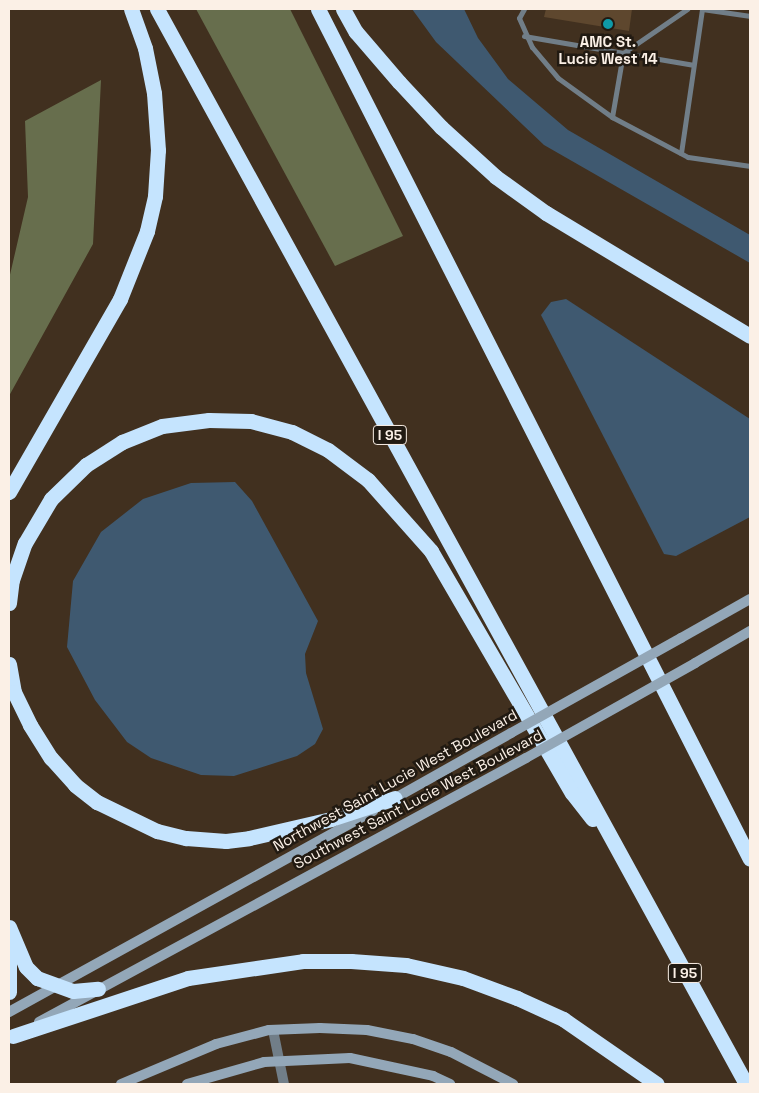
<!DOCTYPE html>
<html>
<head>
<meta charset="utf-8">
<style>
	body { margin:0 }
	#map { position:relative; width:759px; height:1093px; overflow:hidden; background:#41301f; font-family:"Space Grotesk",sans-serif }
	div>[style] { position:absolute }
	.forest>* { inset:0; background:#676e4d }
	.water>* { inset:0; background:#3f5970 }
	.building>* { inset:0; background:#5e472e }
	.lane>* { height:5px; margin:-2.5px; padding:0 2.5px; transform-origin:2.5px; border-radius:2.5px; background:#717e88 }
	.street>* { height:10px; margin:-5px; padding:0 5px; transform-origin:5px; border-radius:5px; background:#717e88 }
	.secondary>* { height:10px; margin:-5px; padding:0 5px; transform-origin:5px; border-radius:5px; background:#93a7b8 }
	.highway>* { height:15px; margin:-7.5px; padding:0 7.5px; transform-origin:7.5px; border-radius:7.5px; background:#c5e4fe }
	.secondary-bridge>* { height:10px; margin:-5px; padding:0 5px; transform-origin:5px; border-radius:5px; background:#93a7b8 }
	.dots>* { width:14px; height:14px; translate:-50% -50%; box-sizing:border-box; border:2px solid #211a12; border-radius:50% }
	span { translate:-50% -50%; white-space:nowrap; text-align:center; line-height:1.15; -webkit-text-stroke:5px #211a12; paint-order:stroke }
	.shield-label span { padding:1px 4px; background:#211a12; border:1px solid; border-radius:4px; -webkit-text-stroke-width:0 }
	.shield-label { font-size:14px; color:#fbf0e6; font-weight:700 }
	.poi-label { font-size:15px; color:#fbf0e6; font-weight:700 }
	.street-label { font-size:15px; color:#fbf0e6 }
	.frame { position:absolute; inset:0; border:10px solid #fbf0e6; pointer-events:none }
</style>
</head>
<body>
<div id="map">
	<div class="forest">
		<div style="clip-path:polygon(196px 9px,290px 9px,403px 236px,335px 266px)"></div>
		<div style="clip-path:polygon(101px 80px,93px 244px,9px 396px,9px 279px,28px 197px,25px 121px)"></div>
	</div>
	<div class="water">
		<div style="clip-path:polygon(412px 9px,464px 9px,478px 38px,508px 79px,568px 130px,750px 235px,750px 263px,544px 145px,436px 42px)"></div>
		<div style="clip-path:polygon(566px 299px,750px 419px,750px 517px,676px 556px,664px 554px,541px 315px,551px 302px)"></div>
		<div style="clip-path:polygon(235px 482px,252px 501px,318px 621px,305px 654px,306px 673px,323px 729px,315px 744px,297px 756px,234px 776px,201px 775px,151px 758px,127px 742px,95px 700px,67px 647px,73px 581px,101px 532px,143px 499px,191px 483px)"></div>
	</div>
	<div class="building">
		<div style="clip-path:polygon(546px 9px,632px 9px,629px 31px,544px 17px)"></div>
	</div>
	<div class="lane">
		<div style="left:524px;top:9px;width:10px;rotate:119deg"></div>
		<div style="left:519px;top:18px;width:32px;rotate:66deg"></div>
		<div style="left:532px;top:47px;width:40px;rotate:50deg"></div>
		<div style="left:558px;top:78px;width:67px;rotate:35.8deg"></div>
		<div style="left:612px;top:117px;width:86px;rotate:27.8deg"></div>
		<div style="left:688px;top:157px;width:63px;rotate:8.3deg"></div>
		<div style="left:702px;top:9px;width:49px;rotate:8.3deg"></div>
		<div style="left:524px;top:36px;width:171px;rotate:9.7deg"></div>
		<div style="left:612px;top:117px;width:65px;rotate:-80.2deg"></div>
		<div style="left:623px;top:53px;width:78px;rotate:-34.5deg"></div>
		<div style="left:681px;top:153px;width:146px;rotate:-81.7deg"></div>
	</div>
	<div class="street">
		<div style="left:273px;top:1030px;width:55px;rotate:78.5deg"></div>
	</div>
	<div class="secondary">
		<div style="left:681px;top:638px;width:79px;rotate:-29.5deg"></div>
		<div style="left:695px;top:663px;width:64px;rotate:-30.2deg"></div>
		<div style="left:390px;top:801px;width:139px;rotate:-29.3deg"></div>
		<div style="left:9px;top:1012px;width:416px;rotate:-28.9deg"></div>
		<div style="left:39px;top:1022px;width:554px;rotate:-28.46deg"></div>
		<div style="left:121px;top:1084px;width:103px;rotate:-22.8deg"></div>
		<div style="left:216px;top:1044px;width:55px;rotate:-14.8deg"></div>
		<div style="left:269px;top:1030px;width:51px;rotate:-2.2deg"></div>
		<div style="left:320px;top:1028px;width:47px;rotate:2.4deg"></div>
		<div style="left:367px;top:1030px;width:47px;rotate:11.1deg"></div>
		<div style="left:413px;top:1039px;width:40px;rotate:18.9deg"></div>
		<div style="left:451px;top:1052px;width:70px;rotate:27.3deg"></div>
		<div style="left:187px;top:1084px;width:80px;rotate:-15.9deg"></div>
		<div style="left:264px;top:1062px;width:86px;rotate:-2.7deg"></div>
		<div style="left:350px;top:1058px;width:85px;rotate:12.2deg"></div>
		<div style="left:433px;top:1076px;width:19px;rotate:25deg"></div>
	</div>
	<div class="highway">
		<div style="left:157px;top:9px;width:1226px;rotate:61.28deg"></div>
		<div style="left:318px;top:9px;width:953px;rotate:63.06deg"></div>
		<div style="left:343px;top:9px;width:26px;rotate:61deg"></div>
		<div style="left:356px;top:32px;width:66px;rotate:49.3deg"></div>
		<div style="left:399px;top:82px;width:62px;rotate:47deg"></div>
		<div style="left:441px;top:127px;width:74px;rotate:42.3deg"></div>
		<div style="left:496px;top:177px;width:62px;rotate:35.8deg"></div>
		<div style="left:546px;top:213px;width:238px;rotate:31.1deg"></div>
		<div style="left:9px;top:492px;width:223px;rotate:-60.1deg"></div>
		<div style="left:120px;top:299px;width:73px;rotate:-68.3deg"></div>
		<div style="left:147px;top:231px;width:36px;rotate:-77deg"></div>
		<div style="left:155px;top:196px;width:46px;rotate:-86.3deg"></div>
		<div style="left:158px;top:150px;width:57px;rotate:-94deg"></div>
		<div style="left:154px;top:93px;width:46px;rotate:-101.3deg"></div>
		<div style="left:145px;top:48px;width:41px;rotate:-109.7deg"></div>
		<div style="left:9px;top:603px;width:23px;rotate:-83deg"></div>
		<div style="left:12px;top:580px;width:39px;rotate:-71deg"></div>
		<div style="left:25px;top:543px;width:51px;rotate:-59.4deg"></div>
		<div style="left:51px;top:499px;width:49px;rotate:-44.2deg"></div>
		<div style="left:86px;top:465px;width:43px;rotate:-32.6deg"></div>
		<div style="left:122px;top:442px;width:43px;rotate:-21.8deg"></div>
		<div style="left:162px;top:426px;width:47px;rotate:-7.3deg"></div>
		<div style="left:209px;top:420px;width:42px;rotate:1.4deg"></div>
		<div style="left:251px;top:421px;width:42px;rotate:15deg"></div>
		<div style="left:292px;top:432px;width:40px;rotate:26.6deg"></div>
		<div style="left:328px;top:450px;width:50px;rotate:36.9deg"></div>
		<div style="left:368px;top:480px;width:95px;rotate:48.4deg"></div>
		<div style="left:431px;top:551px;width:280px;rotate:59.8deg"></div>
		<div style="left:572px;top:793px;width:33px;rotate:52deg"></div>
		<div style="left:9px;top:664px;width:28px;rotate:80deg"></div>
		<div style="left:14px;top:692px;width:37px;rotate:64deg"></div>
		<div style="left:30px;top:725px;width:39px;rotate:58deg"></div>
		<div style="left:51px;top:758px;width:36px;rotate:48deg"></div>
		<div style="left:75px;top:785px;width:28px;rotate:38deg"></div>
		<div style="left:97px;top:802px;width:67px;rotate:25.8deg"></div>
		<div style="left:157px;top:831px;width:30px;rotate:14deg"></div>
		<div style="left:186px;top:838px;width:40px;rotate:4.3deg"></div>
		<div style="left:226px;top:841px;width:23px;rotate:-7deg"></div>
		<div style="left:249px;top:838px;width:84px;rotate:-13deg"></div>
		<div style="left:331px;top:819px;width:67px;rotate:-18.2deg"></div>
		<div style="left:9px;top:927px;width:43px;rotate:67deg"></div>
		<div style="left:26px;top:967px;width:16px;rotate:45deg"></div>
		<div style="left:37px;top:978px;width:38px;rotate:20deg"></div>
		<div style="left:73px;top:991px;width:25px;rotate:-5deg"></div>
		<div style="left:9px;top:940px;width:52px;rotate:90deg"></div>
		<div style="left:13px;top:1036px;width:184px;rotate:-18.3deg"></div>
		<div style="left:188px;top:978px;width:116px;rotate:-8.4deg"></div>
		<div style="left:303px;top:961px;width:48px"></div>
		<div style="left:351px;top:961px;width:55px;rotate:4.2deg"></div>
		<div style="left:406px;top:965px;width:58px;rotate:12.8deg"></div>
		<div style="left:463px;top:978px;width:58px;rotate:20.3deg"></div>
		<div style="left:517px;top:998px;width:51px;rotate:24.5deg"></div>
		<div style="left:563px;top:1019px;width:114px;rotate:34.7deg"></div>
	</div>
	<div class="secondary-bridge">
		<div style="left:511px;top:733px;width:195px;rotate:-29.2deg"></div>
		<div style="left:526px;top:758px;width:194px;rotate:-29.3deg"></div>
	</div>
	<div class="dots">
		<div style="left:608px;top:24px;background:#0f9aa8"></div>
	</div>
	<div class="shield-label">
		<span style="left:390px;top:435px">I 95</span>
		<span style="left:685px;top:973px">I 95</span>
	</div>
	<div class="poi-label">
		<span style="left:608px;top:50px">AMC St.<br>Lucie West 14</span>
	</div>
	<div class="street-label">
		<span style="left:395px;top:780px;rotate:-29deg">Northwest Saint Lucie West Boulevard</span>
		<span style="left:418px;top:799px;rotate:-28deg">Southwest Saint Lucie West Boulevard</span>
	</div>
	<div class="frame"></div>
</div>
</body>
</html>
